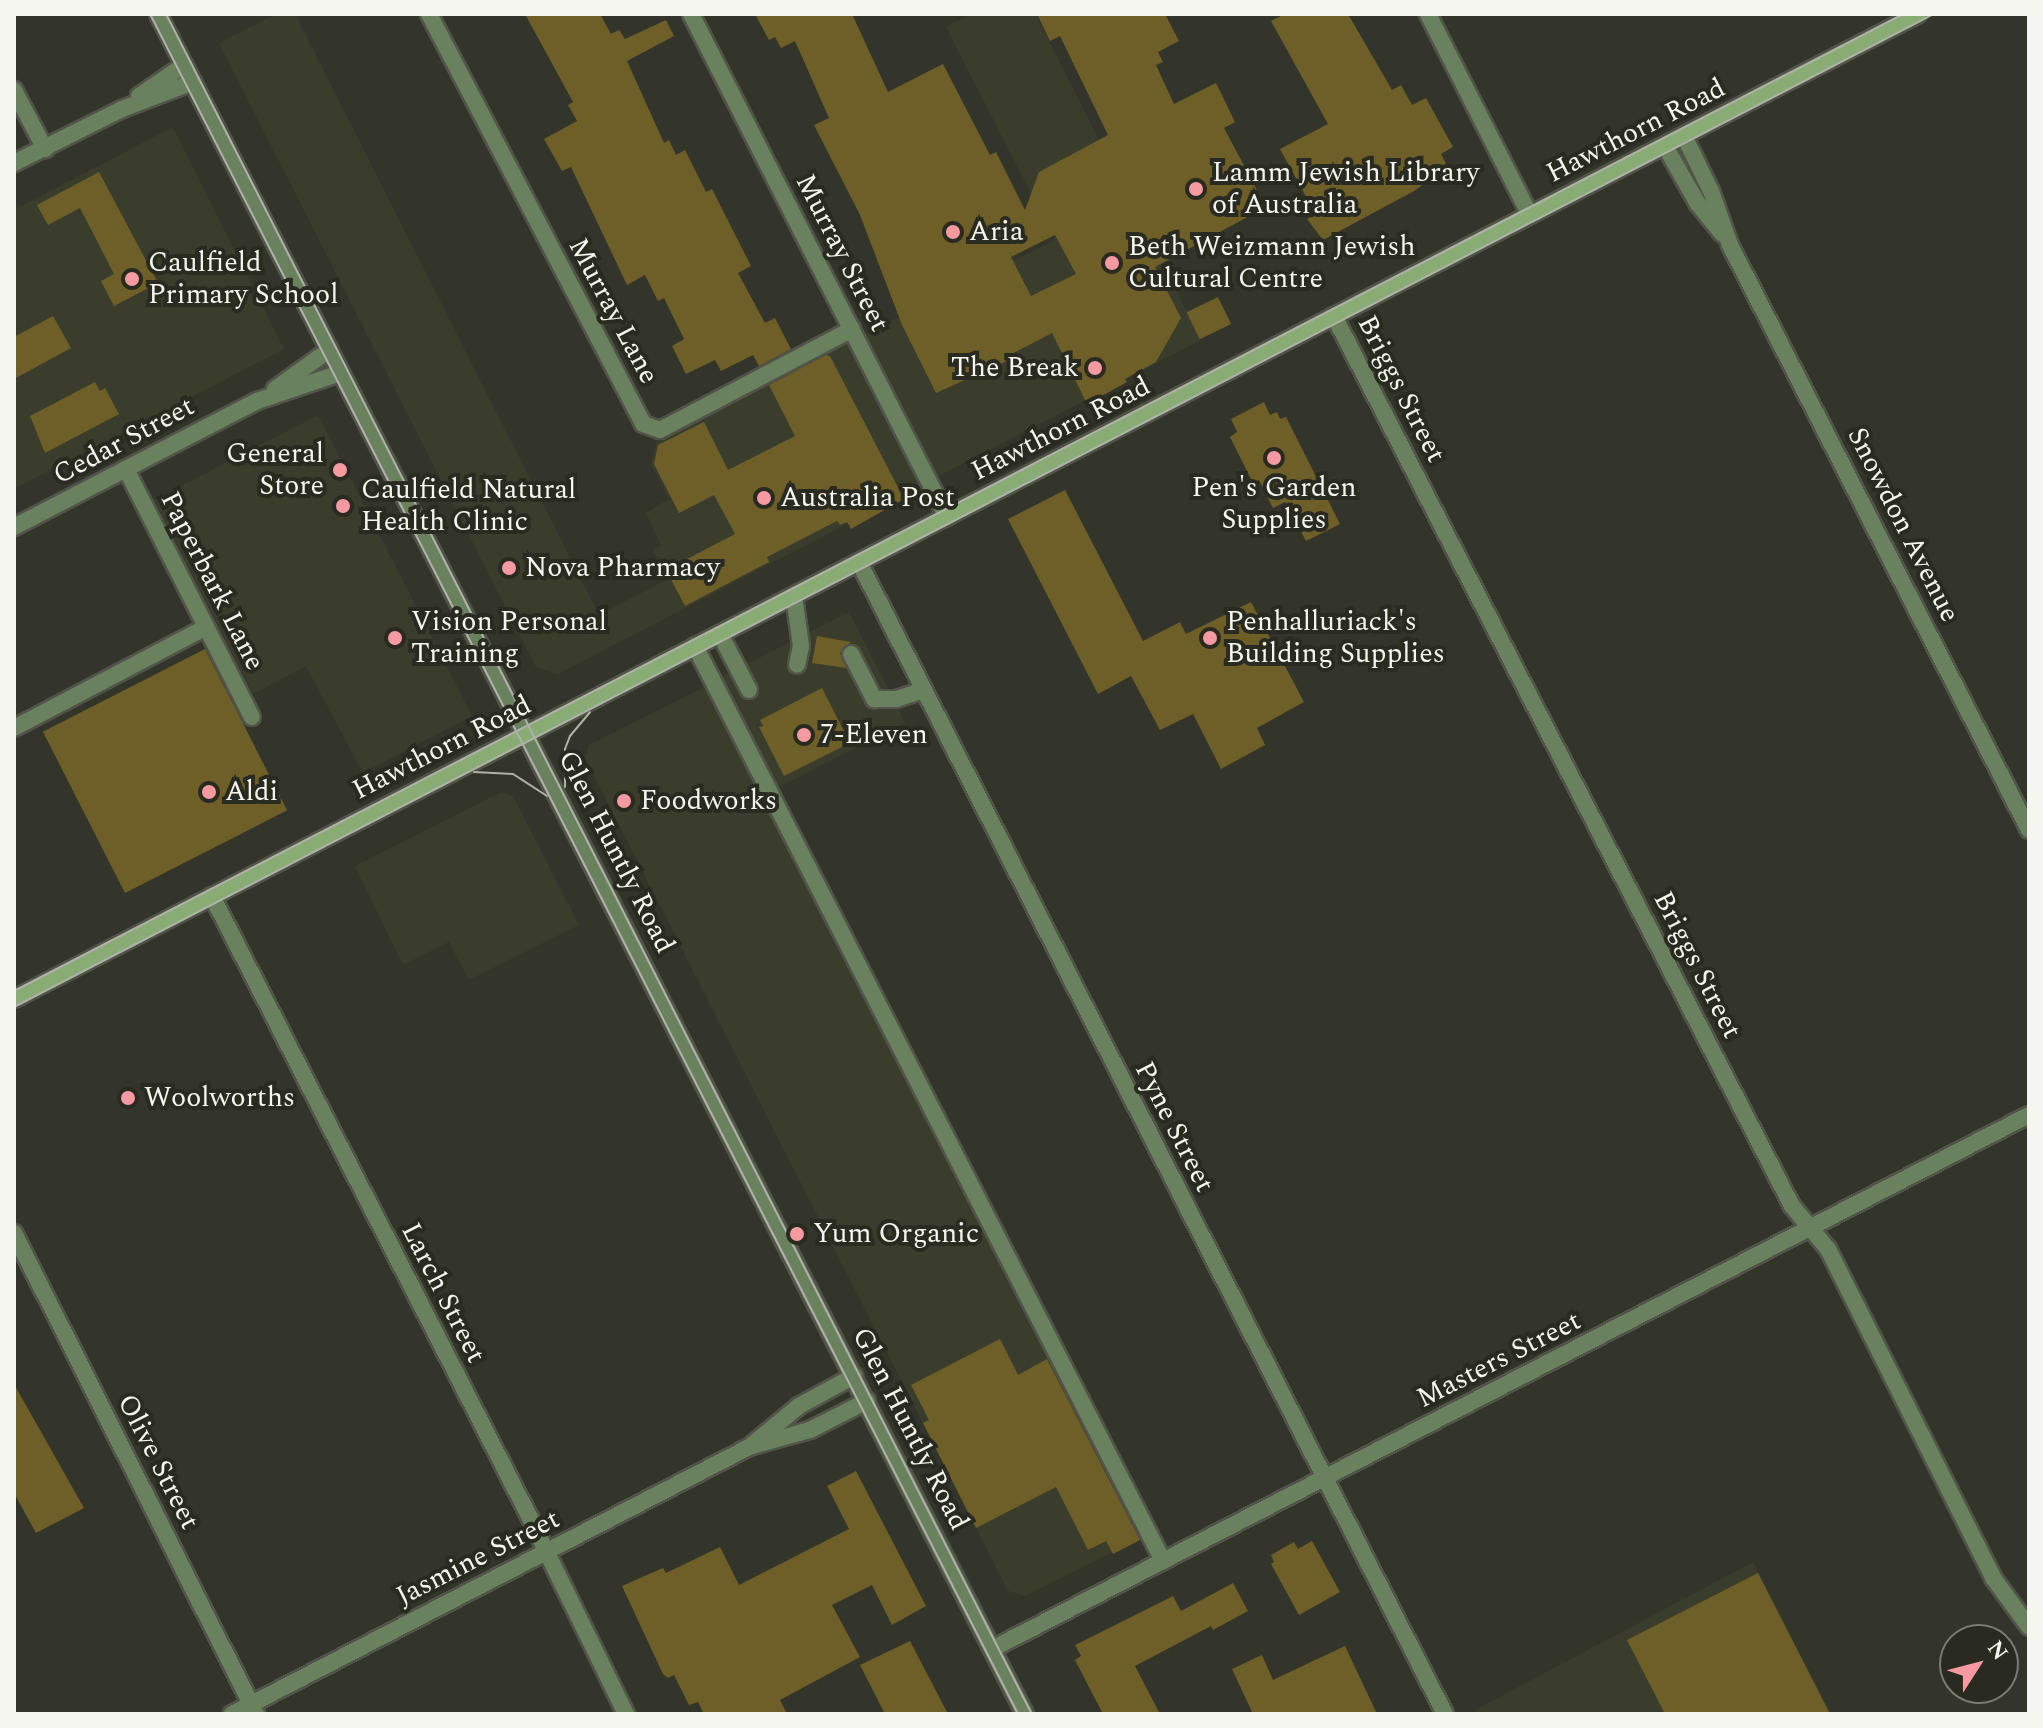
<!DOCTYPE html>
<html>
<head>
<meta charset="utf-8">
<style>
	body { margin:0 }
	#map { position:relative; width:2043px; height:1728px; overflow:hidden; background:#33352a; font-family:Spectral,serif }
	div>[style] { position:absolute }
	.built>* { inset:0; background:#3a3d2c; transform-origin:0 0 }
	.building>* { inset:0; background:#6e5f28; transform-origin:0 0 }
	.roads { filter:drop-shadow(2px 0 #52544a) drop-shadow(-2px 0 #52544a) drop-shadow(0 2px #52544a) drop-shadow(0 -2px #52544a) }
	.service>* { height:16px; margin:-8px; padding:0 8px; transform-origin:8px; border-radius:8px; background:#6a815e }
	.minor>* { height:16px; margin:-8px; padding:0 8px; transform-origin:8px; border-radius:8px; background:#6a815e }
	.tertiary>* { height:16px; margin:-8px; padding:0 8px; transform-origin:8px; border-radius:8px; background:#6a815e }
	.secondary>* { height:16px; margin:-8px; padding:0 8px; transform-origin:8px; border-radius:8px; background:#88ac74 }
	.tram>* { height:2px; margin:-1px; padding:0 1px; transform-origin:1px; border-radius:1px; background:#afb1a9 }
	.dots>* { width:22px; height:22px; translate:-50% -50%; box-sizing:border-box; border:4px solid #292b21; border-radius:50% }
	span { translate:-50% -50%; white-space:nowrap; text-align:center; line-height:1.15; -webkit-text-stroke:8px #292b21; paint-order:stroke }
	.street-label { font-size:28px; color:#f4f6ef }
	.poi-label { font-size:28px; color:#f4f6ef }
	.left { translate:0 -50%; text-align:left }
	.right { translate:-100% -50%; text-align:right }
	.frame { position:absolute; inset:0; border:16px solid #f4f6ef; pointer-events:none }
	.north { position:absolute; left:1939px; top:1624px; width:80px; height:80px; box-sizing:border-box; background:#292b21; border:2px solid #7a7c73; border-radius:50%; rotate:54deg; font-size:22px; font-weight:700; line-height:32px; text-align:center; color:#f4f6ef }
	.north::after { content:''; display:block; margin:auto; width:28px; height:36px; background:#f49aa0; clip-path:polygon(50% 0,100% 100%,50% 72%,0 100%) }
</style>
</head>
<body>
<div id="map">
	<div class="built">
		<div style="clip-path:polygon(276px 14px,295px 14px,599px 615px,668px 579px,653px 550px,661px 545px,646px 513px,669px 499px,651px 464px,661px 425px,821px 341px,861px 336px,1055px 240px,946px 27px,971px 14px,1035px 14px,1201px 340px,558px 674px,536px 667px,219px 43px)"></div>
		<div style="clip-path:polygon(173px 127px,284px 349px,14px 489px,14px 210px)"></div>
		<div style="clip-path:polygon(318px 415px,472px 716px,363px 773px,306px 666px,253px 694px,154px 500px)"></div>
		<div style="left:849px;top:612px;width:124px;height:149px;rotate:63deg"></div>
		<div style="clip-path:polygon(706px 686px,1140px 1538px,1025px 1596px,1008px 1591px,585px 758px,589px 745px)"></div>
		<div style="clip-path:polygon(501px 792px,513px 796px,579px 925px,469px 980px,449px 942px,403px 965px,355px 866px)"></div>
		<div style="clip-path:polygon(1753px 1562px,1831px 1714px,1477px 1714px,1475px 1710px)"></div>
	</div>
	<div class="building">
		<div style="clip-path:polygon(525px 14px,600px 14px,611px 34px,619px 30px,625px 39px,666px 20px,674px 36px,627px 61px,664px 143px,669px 140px,676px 155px,685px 150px,706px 192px,712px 189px,751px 266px,738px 273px,765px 323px,775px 318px,791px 349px,759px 366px,753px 355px,721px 371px,715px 360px,686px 374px,672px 346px,684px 339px,664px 298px,658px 301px,645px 275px,627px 285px,571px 167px,562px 171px,544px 139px,577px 121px,568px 105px,573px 102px)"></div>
		<div style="clip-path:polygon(evenodd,755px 14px,852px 14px,888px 92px,943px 64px,990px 155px,996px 152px,1025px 210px,1039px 172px,1108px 135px,1060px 36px,1050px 41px,1037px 14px,1165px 14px,1179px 41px,1158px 52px,1163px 62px,1156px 65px,1174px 104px,1216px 83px,1235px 122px,1224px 128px,1266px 207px,1155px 267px,1181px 318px,1156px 362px,1125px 379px,1127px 382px,1087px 404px,1052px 333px,1006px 357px,1007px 361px,936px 393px,902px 325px,860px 215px,814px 125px,829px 118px,795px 41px,781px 48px,775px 37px,769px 40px,755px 14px,1055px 235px,1076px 274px,1031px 296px,1011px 257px,1055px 235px)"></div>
		<div style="clip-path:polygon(1285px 14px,1348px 14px,1392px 90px,1401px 85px,1412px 105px,1426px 98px,1453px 147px,1441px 154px,1446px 164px,1429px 174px,1432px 178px,1414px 191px,1323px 240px,1307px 219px,1316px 215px,1280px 149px,1328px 124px,1271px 21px)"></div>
		<div style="clip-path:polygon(99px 172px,158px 283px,114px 306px,101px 281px,114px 274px,80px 208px,48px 225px,37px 205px)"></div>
		<div style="left:1218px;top:297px;width:30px;height:35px;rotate:64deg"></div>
		<div style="clip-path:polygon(53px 316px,71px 348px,14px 379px,14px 337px)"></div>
		<div style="clip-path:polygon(826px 355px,830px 356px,904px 499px,851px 529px,847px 522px,840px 525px,837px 521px,767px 557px,769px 562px,685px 606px,666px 570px,735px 534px,714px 495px,679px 513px,654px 464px,658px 445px,704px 422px,728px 470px,795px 436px,769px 385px)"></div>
		<div style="clip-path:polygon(95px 382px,100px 391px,105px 388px,119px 414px,45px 453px,30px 416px)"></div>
		<div style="clip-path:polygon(1264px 402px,1270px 415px,1277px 412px,1280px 419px,1286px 417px,1340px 524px,1306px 541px,1285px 502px,1273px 508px,1259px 480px,1253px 483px,1230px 437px,1237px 432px,1231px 419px)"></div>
		<div style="clip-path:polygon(1065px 490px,1143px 641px,1180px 622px,1186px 634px,1251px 602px,1304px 702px,1257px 728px,1265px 745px,1221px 769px,1193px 714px,1160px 730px,1131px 676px,1098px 694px,1008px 519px)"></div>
		<div style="clip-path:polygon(817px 636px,851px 642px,840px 653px,846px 668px,812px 663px)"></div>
		<div style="left:205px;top:649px;width:181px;height:182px;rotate:63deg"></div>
		<div style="clip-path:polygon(822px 688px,850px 743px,784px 776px,759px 727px,763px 726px,760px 720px)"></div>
		<div style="clip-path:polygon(1000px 1339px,1018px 1375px,1047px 1359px,1140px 1540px,1113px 1554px,1106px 1541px,1088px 1550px,1056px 1487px,976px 1528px,923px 1423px,929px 1420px,911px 1385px)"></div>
		<div style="clip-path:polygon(14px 1384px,84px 1508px,36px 1533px,14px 1493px)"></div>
		<div style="clip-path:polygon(856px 1471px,926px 1606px,892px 1625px,872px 1585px,832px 1605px,860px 1657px,780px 1700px,787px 1714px,704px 1714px,698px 1702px,689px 1705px,674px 1675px,668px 1678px,663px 1674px,622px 1586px,663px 1568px,666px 1573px,720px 1547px,739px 1585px,849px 1529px,827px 1486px)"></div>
		<div style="clip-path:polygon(1312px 1541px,1340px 1592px,1299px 1615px,1271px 1564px,1274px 1562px,1271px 1555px,1294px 1542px,1298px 1549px)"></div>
		<div style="clip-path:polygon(1758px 1573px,1830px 1714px,1665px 1714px,1627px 1640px)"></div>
		<div style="clip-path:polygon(1233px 1583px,1248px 1611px,1213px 1630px,1211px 1626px,1135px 1666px,1160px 1714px,1103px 1714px,1075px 1660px,1081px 1656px,1075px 1645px,1173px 1596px,1181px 1611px)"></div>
		<div style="clip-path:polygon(910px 1641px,948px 1714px,885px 1714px,860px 1665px)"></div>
		<div style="clip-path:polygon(1345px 1646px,1377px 1714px,1253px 1714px,1232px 1669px,1262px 1655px,1273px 1680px)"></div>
	</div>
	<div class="roads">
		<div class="service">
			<div style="left:429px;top:14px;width:462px;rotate:62.4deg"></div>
			<div style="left:643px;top:424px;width:18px;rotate:19deg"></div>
			<div style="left:660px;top:430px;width:217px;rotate:-27.7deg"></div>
			<div style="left:14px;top:90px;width:67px;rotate:62.3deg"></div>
			<div style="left:126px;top:469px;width:278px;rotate:63.1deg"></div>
			<div style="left:794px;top:596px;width:50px;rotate:82deg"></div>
			<div style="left:801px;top:646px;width:19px;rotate:102deg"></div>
			<div style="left:720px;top:634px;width:63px;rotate:62.6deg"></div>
			<div style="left:695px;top:646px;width:1028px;rotate:62.91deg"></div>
			<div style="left:851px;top:654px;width:51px;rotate:62.9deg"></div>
			<div style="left:874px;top:699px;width:22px"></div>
			<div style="left:896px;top:699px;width:29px;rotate:-18deg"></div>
			<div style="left:14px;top:728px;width:217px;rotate:-27.7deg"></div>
		</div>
		<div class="minor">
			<div style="left:691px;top:14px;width:564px;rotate:63.03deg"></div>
			<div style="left:1428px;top:14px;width:225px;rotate:63.1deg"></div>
			<div style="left:139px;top:96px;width:55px;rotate:-34.6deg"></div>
			<div style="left:1684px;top:136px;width:61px;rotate:63.9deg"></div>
			<div style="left:1711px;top:191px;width:57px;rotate:70.6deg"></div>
			<div style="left:1730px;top:245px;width:657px;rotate:62.93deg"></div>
			<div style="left:1665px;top:146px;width:67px;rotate:60.4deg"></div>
			<div style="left:1698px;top:204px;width:38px;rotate:51deg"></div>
			<div style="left:14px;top:163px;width:121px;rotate:-26.6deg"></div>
			<div style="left:122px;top:109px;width:76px;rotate:-20.8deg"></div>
			<div style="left:1334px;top:316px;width:1001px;rotate:62.77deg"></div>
			<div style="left:1792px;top:1206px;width:56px;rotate:50.1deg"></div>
			<div style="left:1828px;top:1249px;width:369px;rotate:63.3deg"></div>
			<div style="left:1994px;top:1579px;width:59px;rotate:53.9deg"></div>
			<div style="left:275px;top:389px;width:67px;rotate:-35.8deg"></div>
			<div style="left:14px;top:527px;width:274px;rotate:-27.4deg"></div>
			<div style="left:257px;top:401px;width:88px;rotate:-18.6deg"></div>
			<div style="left:859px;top:562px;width:1292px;rotate:63.04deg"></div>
			<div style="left:212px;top:896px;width:699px;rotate:62.92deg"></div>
			<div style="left:530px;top:1518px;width:218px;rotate:63.9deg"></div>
			<div style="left:14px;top:1233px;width:538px;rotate:63.29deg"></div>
			<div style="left:753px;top:1444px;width:60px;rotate:-39.6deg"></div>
			<div style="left:799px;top:1406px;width:63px;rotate:-28.6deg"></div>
			<div style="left:992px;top:1649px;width:1166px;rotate:-27.25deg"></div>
			<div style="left:232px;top:1714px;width:582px;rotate:-27.31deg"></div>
			<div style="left:749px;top:1447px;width:63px;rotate:-15.6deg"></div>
			<div style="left:810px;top:1430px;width:64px;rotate:-27deg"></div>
		</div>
		<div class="tertiary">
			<div style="left:158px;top:14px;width:1908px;rotate:62.98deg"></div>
		</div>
		<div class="secondary">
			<div style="left:14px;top:999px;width:2144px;rotate:-27.35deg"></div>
		</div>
	</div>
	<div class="tram">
		<div style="left:150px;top:14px;width:1909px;rotate:62.95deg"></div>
		<div style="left:166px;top:14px;width:1908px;rotate:63.01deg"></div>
		<div style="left:474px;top:772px;width:39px;rotate:3deg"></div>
		<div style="left:513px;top:774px;width:40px;rotate:32.9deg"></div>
		<div style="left:565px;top:787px;width:38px;rotate:-90deg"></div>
		<div style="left:565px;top:749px;width:14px;rotate:-69deg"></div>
		<div style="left:570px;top:736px;width:31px;rotate:-50deg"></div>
		<div style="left:14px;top:991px;width:2128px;rotate:-27.34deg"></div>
		<div style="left:14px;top:1007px;width:2162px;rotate:-27.35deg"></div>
	</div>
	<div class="dots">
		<div style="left:1196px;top:189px;background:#f49aa0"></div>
		<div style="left:953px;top:232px;background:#f49aa0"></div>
		<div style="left:1112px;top:263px;background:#f49aa0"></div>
		<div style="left:132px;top:279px;background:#f49aa0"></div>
		<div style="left:1095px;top:368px;background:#f49aa0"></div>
		<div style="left:1274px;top:458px;background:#f49aa0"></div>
		<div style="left:340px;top:470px;background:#f49aa0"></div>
		<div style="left:764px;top:498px;background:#f49aa0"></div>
		<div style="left:343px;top:506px;background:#f49aa0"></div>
		<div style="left:509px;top:568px;background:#f49aa0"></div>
		<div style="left:395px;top:638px;background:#f49aa0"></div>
		<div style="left:1210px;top:638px;background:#f49aa0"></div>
		<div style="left:804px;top:735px;background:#f49aa0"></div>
		<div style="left:209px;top:792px;background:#f49aa0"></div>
		<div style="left:624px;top:801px;background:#f49aa0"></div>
		<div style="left:128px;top:1098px;background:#f49aa0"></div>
		<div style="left:797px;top:1234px;background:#f49aa0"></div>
	</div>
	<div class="street-label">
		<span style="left:1636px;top:131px;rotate:-27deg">Hawthorn Road</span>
		<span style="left:842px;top:253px;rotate:63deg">Murray Street</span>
		<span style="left:613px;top:311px;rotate:62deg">Murray Lane</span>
		<span style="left:1401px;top:389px;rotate:63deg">Briggs Street</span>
		<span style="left:1061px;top:429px;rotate:-27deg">Hawthorn Road</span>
		<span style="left:124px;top:441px;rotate:-28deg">Cedar Street</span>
		<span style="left:1903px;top:525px;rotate:63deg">Snowdon Avenue</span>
		<span style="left:212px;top:581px;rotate:63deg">Paperbark Lane</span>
		<span style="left:442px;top:748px;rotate:-27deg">Hawthorn Road</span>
		<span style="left:616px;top:852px;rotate:63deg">Glen Huntly Road</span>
		<span style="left:1697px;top:965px;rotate:63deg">Briggs Street</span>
		<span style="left:1174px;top:1127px;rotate:63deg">Pyne Street</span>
		<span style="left:443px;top:1293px;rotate:63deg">Larch Street</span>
		<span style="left:1499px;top:1360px;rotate:-27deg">Masters Street</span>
		<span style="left:910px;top:1429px;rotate:63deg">Glen Huntly Road</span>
		<span style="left:158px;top:1462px;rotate:63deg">Olive Street</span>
		<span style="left:478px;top:1558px;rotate:-27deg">Jasmine Street</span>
	</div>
	<div class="poi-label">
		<span class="left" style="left:1212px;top:189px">Lamm Jewish Library<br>of Australia</span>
		<span class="left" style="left:969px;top:232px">Aria</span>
		<span class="left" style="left:1128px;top:263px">Beth Weizmann Jewish<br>Cultural Centre</span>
		<span class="left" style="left:148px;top:279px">Caulfield<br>Primary School</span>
		<span class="right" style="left:1079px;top:368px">The Break</span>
		<span class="right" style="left:324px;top:470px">General<br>Store</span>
		<span style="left:1274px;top:504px">Pen's Garden<br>Supplies</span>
		<span class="left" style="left:361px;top:506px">Caulfield Natural<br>Health Clinic</span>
		<span class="left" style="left:780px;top:498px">Australia Post</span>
		<span class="left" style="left:525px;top:568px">Nova Pharmacy</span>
		<span class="left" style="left:411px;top:638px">Vision Personal<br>Training</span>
		<span class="left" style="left:1226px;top:638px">Penhalluriack's<br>Building Supplies</span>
		<span class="left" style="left:820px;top:735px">7-Eleven</span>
		<span class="left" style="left:225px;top:792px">Aldi</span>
		<span class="left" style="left:640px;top:801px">Foodworks</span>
		<span class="left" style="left:144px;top:1098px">Woolworths</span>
		<span class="left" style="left:813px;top:1234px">Yum Organic</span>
	</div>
	<div class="frame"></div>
	<div class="north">N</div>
</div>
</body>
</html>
